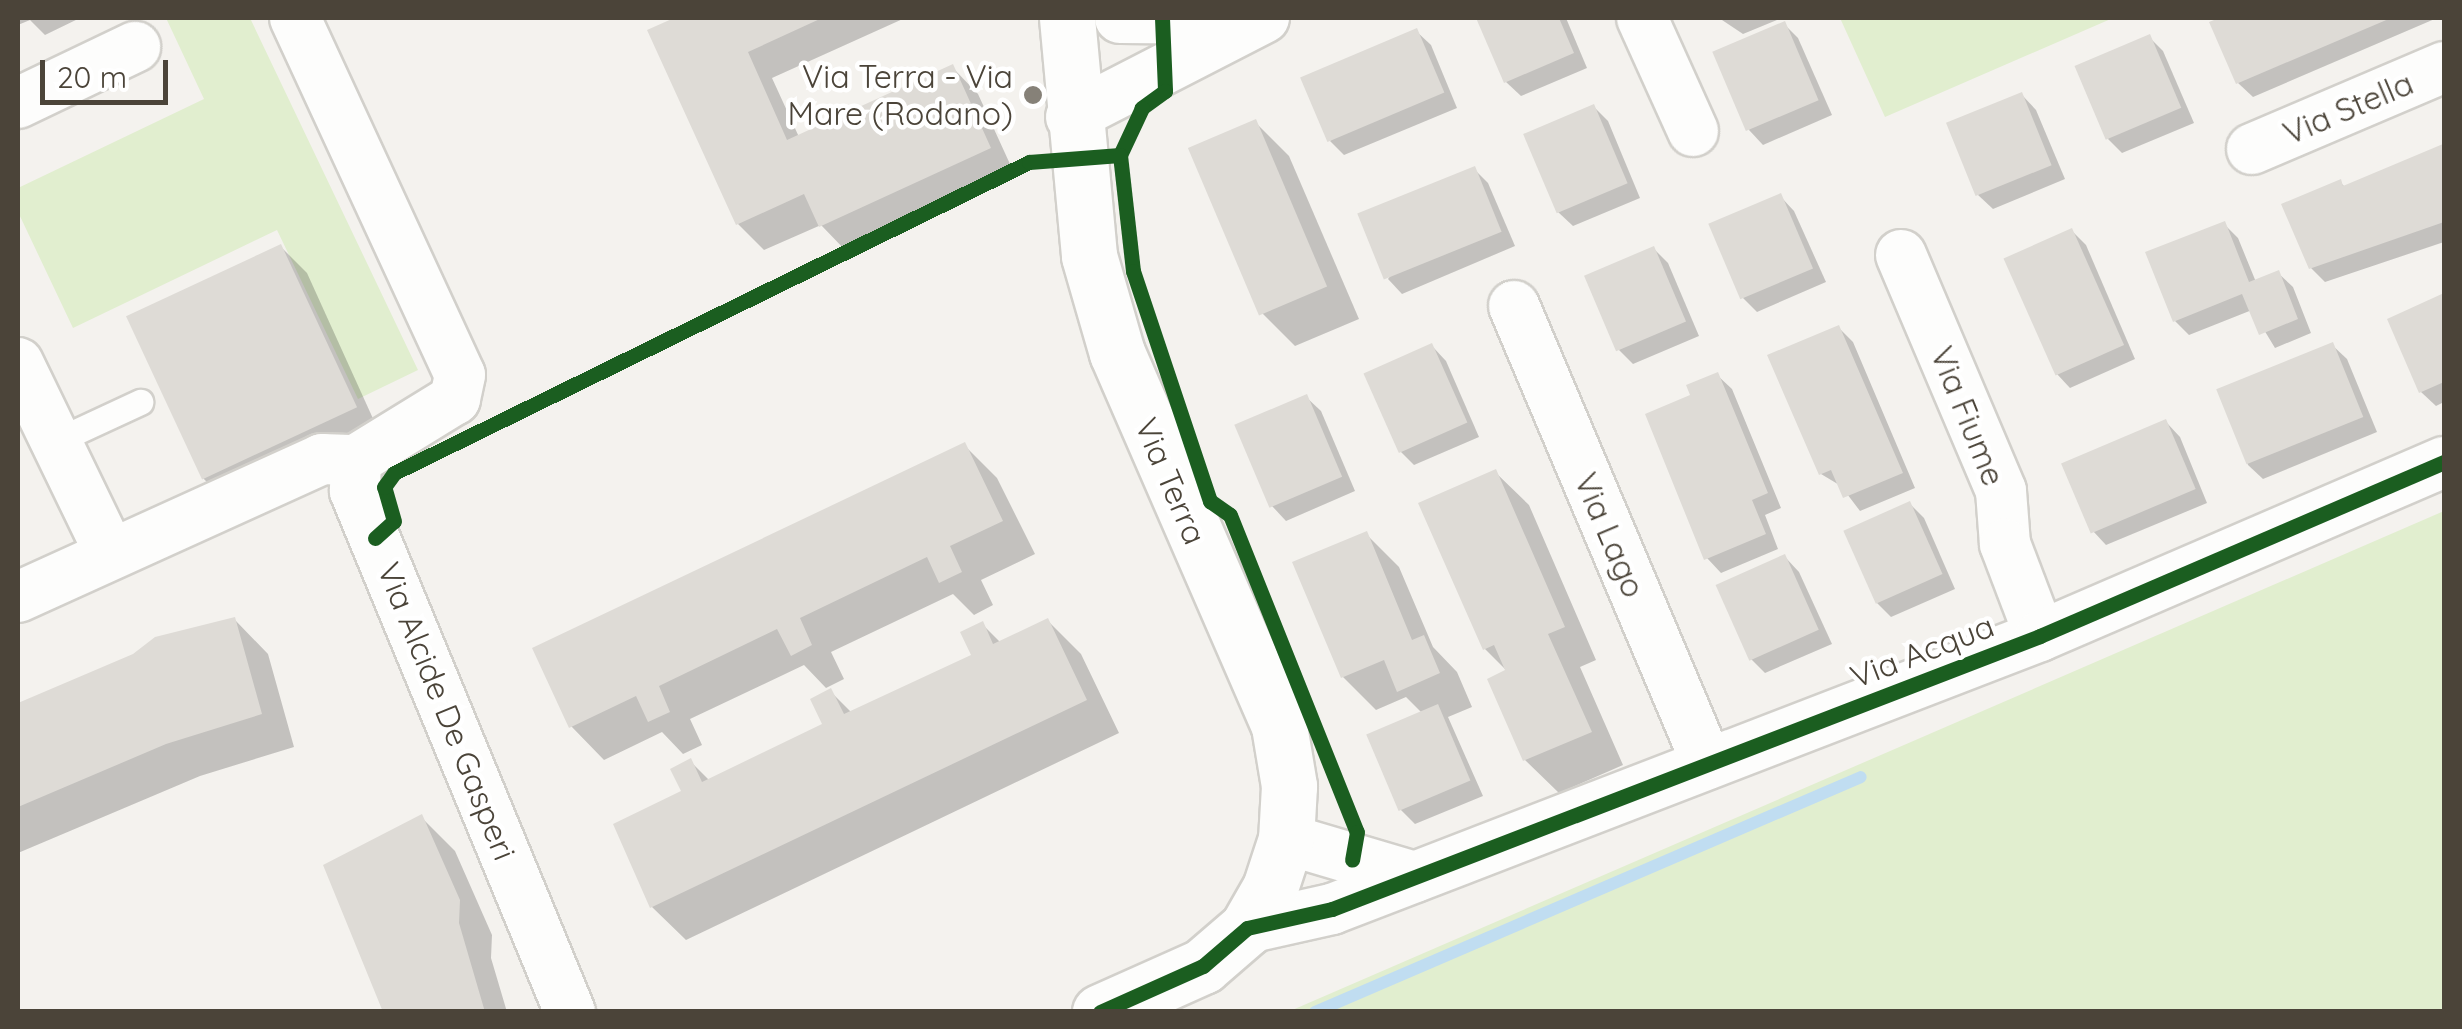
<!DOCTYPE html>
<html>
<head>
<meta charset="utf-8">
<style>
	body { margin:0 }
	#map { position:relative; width:2462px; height:1029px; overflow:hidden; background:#f4f2ee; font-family:Quicksand,sans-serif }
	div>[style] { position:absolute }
	.green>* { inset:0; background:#e1eecf }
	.shadow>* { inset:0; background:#0003 }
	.stream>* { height:12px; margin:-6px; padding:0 6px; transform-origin:6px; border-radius:6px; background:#c0ddf1 }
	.building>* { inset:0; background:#dedbd6; transform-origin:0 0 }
	.roads { filter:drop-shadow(2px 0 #d2d0cb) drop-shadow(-2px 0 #d2d0cb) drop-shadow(0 2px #d2d0cb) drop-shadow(0 -2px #d2d0cb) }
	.service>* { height:25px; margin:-12.5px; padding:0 12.5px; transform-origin:12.5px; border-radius:12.5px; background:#fdfdfc }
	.minor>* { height:50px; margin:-25px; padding:0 25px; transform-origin:25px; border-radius:25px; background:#fdfdfc }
	.tertiary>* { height:55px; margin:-27.5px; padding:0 27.5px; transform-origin:27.5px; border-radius:27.5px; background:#fdfdfc }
	.cycleway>* { height:15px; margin:-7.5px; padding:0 7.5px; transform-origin:7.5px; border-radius:7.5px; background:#1b5e20 }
	.dots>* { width:28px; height:28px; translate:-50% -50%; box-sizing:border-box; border:5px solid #fff; border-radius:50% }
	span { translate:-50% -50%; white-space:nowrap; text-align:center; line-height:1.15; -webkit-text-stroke:9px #fff; paint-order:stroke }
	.poi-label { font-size:32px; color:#4b4439 }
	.right { translate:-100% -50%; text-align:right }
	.street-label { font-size:32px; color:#4b4439 }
	.frame { position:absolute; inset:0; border:20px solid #4b4439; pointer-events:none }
	.scale { position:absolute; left:40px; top:60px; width:128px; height:45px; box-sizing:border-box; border:5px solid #4b4439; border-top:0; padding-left:12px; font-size:30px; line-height:35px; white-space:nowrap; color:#4b4439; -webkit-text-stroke:8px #fff; paint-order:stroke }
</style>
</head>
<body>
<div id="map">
	<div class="green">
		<div style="clip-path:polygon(166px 18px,250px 18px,418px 370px,358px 399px,277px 230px,73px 328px,18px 212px,18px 188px,204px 99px)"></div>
		<div style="clip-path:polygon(1840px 18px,2113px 18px,1885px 117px)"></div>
		<div style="clip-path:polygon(2444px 511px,2444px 1011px,1290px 1011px)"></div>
	</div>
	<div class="shadow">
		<div style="clip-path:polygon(18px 18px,80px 18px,45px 35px,30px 20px,18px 25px)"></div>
		<div style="clip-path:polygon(680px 18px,905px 18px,772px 78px,799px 137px,952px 67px,978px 94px,1015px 175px,847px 252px,821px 225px,764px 250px,738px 224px,650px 31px)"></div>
		<div style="clip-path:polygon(1478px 18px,1566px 18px,1587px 68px,1521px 96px,1506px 82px)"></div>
		<div style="clip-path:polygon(1719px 18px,1782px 18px,1743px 34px)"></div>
		<div style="clip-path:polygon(2226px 18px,2437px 18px,2253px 97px,2238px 83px,2212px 23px)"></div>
		<div style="clip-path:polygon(1784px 24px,1798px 38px,1832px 115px,1763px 145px,1749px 130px)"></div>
		<div style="clip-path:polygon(1416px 31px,1431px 45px,1457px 108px,1344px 155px,1330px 141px)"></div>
		<div style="clip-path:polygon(2149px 37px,2163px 51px,2194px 123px,2122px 153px,2108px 139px)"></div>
		<div style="clip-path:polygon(2022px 95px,2036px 110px,2065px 179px,1993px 209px,1978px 195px)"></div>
		<div style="clip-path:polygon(1594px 107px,1608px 121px,1640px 198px,1573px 226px,1558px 212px)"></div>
		<div style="clip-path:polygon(1255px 122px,1289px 156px,1359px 319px,1295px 346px,1262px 313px)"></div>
		<div style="clip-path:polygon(2442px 147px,2444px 242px,2325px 282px,2311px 268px,2340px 182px,2346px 188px)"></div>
		<div style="clip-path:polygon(1474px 169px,1488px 183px,1515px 246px,1402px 294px,1388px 279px)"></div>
		<div style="clip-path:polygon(1780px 196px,1794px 211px,1826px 282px,1757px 312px,1743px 298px)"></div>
		<div style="clip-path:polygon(2224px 224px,2238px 238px,2256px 282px,2278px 273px,2293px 287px,2311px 333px,2275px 348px,2252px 310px,2189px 335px,2175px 321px)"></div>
		<div style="clip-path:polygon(2072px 231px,2086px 245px,2135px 359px,2070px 388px,2056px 373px)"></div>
		<div style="clip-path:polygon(281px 247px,307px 273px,380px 434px,228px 504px,202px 477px)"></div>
		<div style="clip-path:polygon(1654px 249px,1668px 263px,1699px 336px,1633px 364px,1619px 350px)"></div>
		<div style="clip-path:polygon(2444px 296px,2444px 402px,2436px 406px,2421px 392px,2390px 320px)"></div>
		<div style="clip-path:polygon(1839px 328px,1853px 342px,1915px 488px,1860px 511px,1841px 486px,1821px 474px)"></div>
		<div style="clip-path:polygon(2332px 345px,2347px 359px,2377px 432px,2263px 479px,2248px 465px,2220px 393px)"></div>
		<div style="clip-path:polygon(1432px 346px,1446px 361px,1479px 437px,1414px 465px,1400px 451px)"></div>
		<div style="clip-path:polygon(1717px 375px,1732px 389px,1781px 508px,1765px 515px,1778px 549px,1721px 573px,1707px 558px,1693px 396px)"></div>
		<div style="clip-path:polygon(1306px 397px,1321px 411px,1355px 491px,1286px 521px,1272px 506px)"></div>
		<div style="clip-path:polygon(2166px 422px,2180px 437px,2207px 503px,2106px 545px,2092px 530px)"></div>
		<div style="clip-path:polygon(964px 445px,997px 478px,1035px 554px,981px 580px,993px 605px,974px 615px,953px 594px,831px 652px,844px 679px,826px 688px,804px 665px,690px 719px,702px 745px,683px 754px,662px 732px,604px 760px,571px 726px)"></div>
		<div style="clip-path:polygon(1495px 472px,1529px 505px,1596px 660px,1580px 667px,1623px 765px,1559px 793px,1525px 760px,1491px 680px,1508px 672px,1485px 649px)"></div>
		<div style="clip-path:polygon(1910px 504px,1924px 518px,1955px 589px,1891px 617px,1876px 602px)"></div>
		<div style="clip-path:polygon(1366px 534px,1399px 567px,1433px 647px,1457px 672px,1472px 707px,1448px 717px,1483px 796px,1415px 824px,1400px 809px,1422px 713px,1406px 697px,1376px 710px,1343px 677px)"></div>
		<div style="clip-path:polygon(1785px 557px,1799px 572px,1832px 644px,1765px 673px,1751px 659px)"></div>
		<div style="clip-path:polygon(235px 620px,268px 654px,294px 747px,200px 776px,18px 853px,18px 707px)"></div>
		<div style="clip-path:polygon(1048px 621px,1081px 654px,1119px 733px,686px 940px,652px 907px,616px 825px,684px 792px,690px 761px,710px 781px,825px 725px,831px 692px,852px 713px,974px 656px,982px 624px,1001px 643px)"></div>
		<div style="clip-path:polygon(421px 817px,455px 851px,492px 935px,491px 958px,507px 1012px,384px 1012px)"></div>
	</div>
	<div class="stream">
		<div style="left:1315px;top:1012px;width:594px;rotate:-23.29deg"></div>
	</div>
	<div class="building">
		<div style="clip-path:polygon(674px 18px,822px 18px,748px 52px,787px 140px,953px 64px,991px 148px,819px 227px,804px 194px,736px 225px,647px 30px)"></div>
		<div style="clip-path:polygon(1476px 18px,1559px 18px,1574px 53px,1504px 83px)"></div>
		<div style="clip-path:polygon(2219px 18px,2391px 18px,2236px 84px,2209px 22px)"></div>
		<div style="left:1785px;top:21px;width:86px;height:79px;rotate:67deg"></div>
		<div style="left:1417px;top:28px;width:70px;height:127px;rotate:67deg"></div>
		<div style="left:2150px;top:34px;width:80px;height:82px;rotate:67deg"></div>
		<div style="left:2022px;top:92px;width:79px;height:82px;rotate:68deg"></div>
		<div style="left:1594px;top:104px;width:86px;height:77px;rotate:67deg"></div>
		<div style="left:1256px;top:119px;width:182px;height:74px;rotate:67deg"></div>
		<div style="clip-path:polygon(2443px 144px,2444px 222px,2309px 269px,2281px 204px,2341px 179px,2343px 186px)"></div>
		<div style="left:1475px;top:166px;width:71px;height:127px;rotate:68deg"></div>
		<div style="left:1781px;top:193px;width:82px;height:79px;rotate:67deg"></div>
		<div style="clip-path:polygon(2225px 221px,2249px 282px,2279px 270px,2298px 319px,2259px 335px,2242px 294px,2173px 322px,2145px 252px)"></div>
		<div style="left:2072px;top:228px;width:128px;height:75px;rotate:66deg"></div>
		<div style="left:281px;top:244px;width:180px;height:171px;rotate:65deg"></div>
		<div style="left:1654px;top:246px;width:82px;height:76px;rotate:67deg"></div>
		<div style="clip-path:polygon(2444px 293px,2444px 382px,2419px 393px,2387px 319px)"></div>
		<div style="clip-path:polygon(1839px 325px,1903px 473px,1843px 498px,1831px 470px,1819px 475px,1767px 355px)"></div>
		<div style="left:2333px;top:342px;width:81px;height:126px;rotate:68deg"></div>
		<div style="left:1432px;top:343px;width:87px;height:75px;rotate:66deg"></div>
		<div style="clip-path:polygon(1718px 372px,1768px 493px,1752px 500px,1766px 534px,1704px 560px,1645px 414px,1690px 395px,1686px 385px)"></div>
		<div style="left:1307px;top:394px;width:90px;height:79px;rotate:67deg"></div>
		<div style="left:2166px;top:419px;width:76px;height:114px;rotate:67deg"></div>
		<div style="clip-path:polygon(965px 442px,1003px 521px,950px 546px,962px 572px,939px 583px,927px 557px,800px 618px,812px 645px,791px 656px,777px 629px,659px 686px,670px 712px,648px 722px,636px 696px,569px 728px,532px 648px)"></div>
		<div style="clip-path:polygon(1496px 469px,1565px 627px,1548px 634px,1592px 732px,1523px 761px,1487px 679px,1505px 670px,1494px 645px,1483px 650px,1418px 503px)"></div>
		<div style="left:1910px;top:501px;width:80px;height:73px;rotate:66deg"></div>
		<div style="clip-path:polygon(1367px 531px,1412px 640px,1424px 635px,1440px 673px,1397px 692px,1384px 660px,1341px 678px,1292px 562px)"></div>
		<div style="left:1785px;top:554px;width:83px;height:76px;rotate:66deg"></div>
		<div style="clip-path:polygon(235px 617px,262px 714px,166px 744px,18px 807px,18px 703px,133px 654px,155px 637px)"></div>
		<div style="clip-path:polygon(1048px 618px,1087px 700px,650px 908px,613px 824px,681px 791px,670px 769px,691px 758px,702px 782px,822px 724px,810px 699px,831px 688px,844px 714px,971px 655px,960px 632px,983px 621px,993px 644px)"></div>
		<div style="left:1438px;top:704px;width:83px;height:78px;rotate:67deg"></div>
		<div style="clip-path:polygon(422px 814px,460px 900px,459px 923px,485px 1012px,383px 1012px,323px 865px)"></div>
	</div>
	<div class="roads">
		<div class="service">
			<div style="left:56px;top:441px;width:93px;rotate:-24.9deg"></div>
		</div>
		<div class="minor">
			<div style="left:295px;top:18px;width:393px;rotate:65.2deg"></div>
			<div style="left:460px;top:375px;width:25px;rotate:102deg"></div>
			<div style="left:455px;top:399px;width:116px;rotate:148.4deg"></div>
			<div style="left:356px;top:460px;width:31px;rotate:92deg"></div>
			<div style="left:355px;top:491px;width:564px;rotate:67.58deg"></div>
			<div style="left:1120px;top:18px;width:135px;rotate:0.4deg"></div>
			<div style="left:1642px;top:18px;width:124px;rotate:65.7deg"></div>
			<div style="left:18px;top:103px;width:130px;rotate:-25.6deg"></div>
			<div style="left:1071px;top:117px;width:217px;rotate:-27.2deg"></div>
			<div style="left:2252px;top:149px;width:209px;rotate:-23.1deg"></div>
			<div style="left:1901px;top:255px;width:256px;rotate:67deg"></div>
			<div style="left:2001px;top:491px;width:53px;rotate:85.7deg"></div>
			<div style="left:2005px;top:544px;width:98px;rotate:69.2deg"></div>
			<div style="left:1514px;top:306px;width:497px;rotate:67.1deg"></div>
			<div style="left:18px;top:363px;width:211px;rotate:64.2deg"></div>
			<div style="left:18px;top:597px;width:334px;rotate:-24.4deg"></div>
			<div style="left:322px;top:459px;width:34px;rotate:2deg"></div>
			<div style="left:1286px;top:839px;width:134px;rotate:16.5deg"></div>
			<div style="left:1247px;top:928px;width:87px;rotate:-12.6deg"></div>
			<div style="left:1332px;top:909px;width:759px;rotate:-21.09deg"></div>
			<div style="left:2040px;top:636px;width:440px;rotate:-23.3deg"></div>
		</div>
		<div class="tertiary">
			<div style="left:1067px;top:18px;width:239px;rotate:84.7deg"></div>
			<div style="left:1089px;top:256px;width:101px;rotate:73.9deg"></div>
			<div style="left:1117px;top:353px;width:407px;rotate:66.5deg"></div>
			<div style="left:1279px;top:726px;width:61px;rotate:80.5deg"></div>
			<div style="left:1289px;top:786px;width:53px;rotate:93.2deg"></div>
			<div style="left:1286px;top:839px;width:52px;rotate:108.1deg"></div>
			<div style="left:1270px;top:888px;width:46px;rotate:119.9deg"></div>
			<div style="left:1247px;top:928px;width:58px;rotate:139.2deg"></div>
			<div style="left:1203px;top:966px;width:113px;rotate:155.9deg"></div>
		</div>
	</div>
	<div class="cycleway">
		<div style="left:1162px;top:18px;width:73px;rotate:87.6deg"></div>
		<div style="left:1165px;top:91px;width:29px;rotate:144deg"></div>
		<div style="left:1142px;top:108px;width:52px;rotate:115.1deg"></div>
		<div style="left:1120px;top:155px;width:117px;rotate:83.6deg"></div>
		<div style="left:1133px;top:271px;width:243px;rotate:71.5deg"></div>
		<div style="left:1210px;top:501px;width:24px;rotate:35deg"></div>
		<div style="left:1230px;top:515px;width:341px;rotate:68.2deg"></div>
		<div style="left:1357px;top:832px;width:28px;rotate:100deg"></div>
		<div style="left:375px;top:538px;width:25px;rotate:-42deg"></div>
		<div style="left:394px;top:521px;width:35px;rotate:-106deg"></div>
		<div style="left:384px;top:487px;width:17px;rotate:-54deg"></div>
		<div style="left:394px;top:473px;width:707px;rotate:-26.09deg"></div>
		<div style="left:1029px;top:162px;width:91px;rotate:-4.4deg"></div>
		<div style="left:1100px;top:1012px;width:113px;rotate:-24.1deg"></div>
		<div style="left:1203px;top:966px;width:58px;rotate:-40.8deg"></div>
		<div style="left:1247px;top:928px;width:87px;rotate:-12.6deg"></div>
		<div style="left:1332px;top:909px;width:759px;rotate:-21.09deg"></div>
		<div style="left:2040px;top:636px;width:440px;rotate:-23.3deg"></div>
	</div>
	<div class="dots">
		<div style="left:1033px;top:95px;background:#868178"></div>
	</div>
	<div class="poi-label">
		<span class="right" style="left:1013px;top:95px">Via Terra - Via<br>Mare (Rodano)</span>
	</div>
	<div class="street-label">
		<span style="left:2348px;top:108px;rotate:-23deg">Via Stella</span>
		<span style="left:1968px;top:416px;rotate:68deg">Via Fiume</span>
		<span style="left:1171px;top:481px;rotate:67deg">Via Terra</span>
		<span style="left:1610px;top:535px;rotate:67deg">Via Lago</span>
		<span style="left:1922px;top:651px;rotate:-21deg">Via Acqua</span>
		<span style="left:447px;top:711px;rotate:68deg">Via Alcide De Gasperi</span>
	</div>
	<div class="frame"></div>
	<div class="scale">20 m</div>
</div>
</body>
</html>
